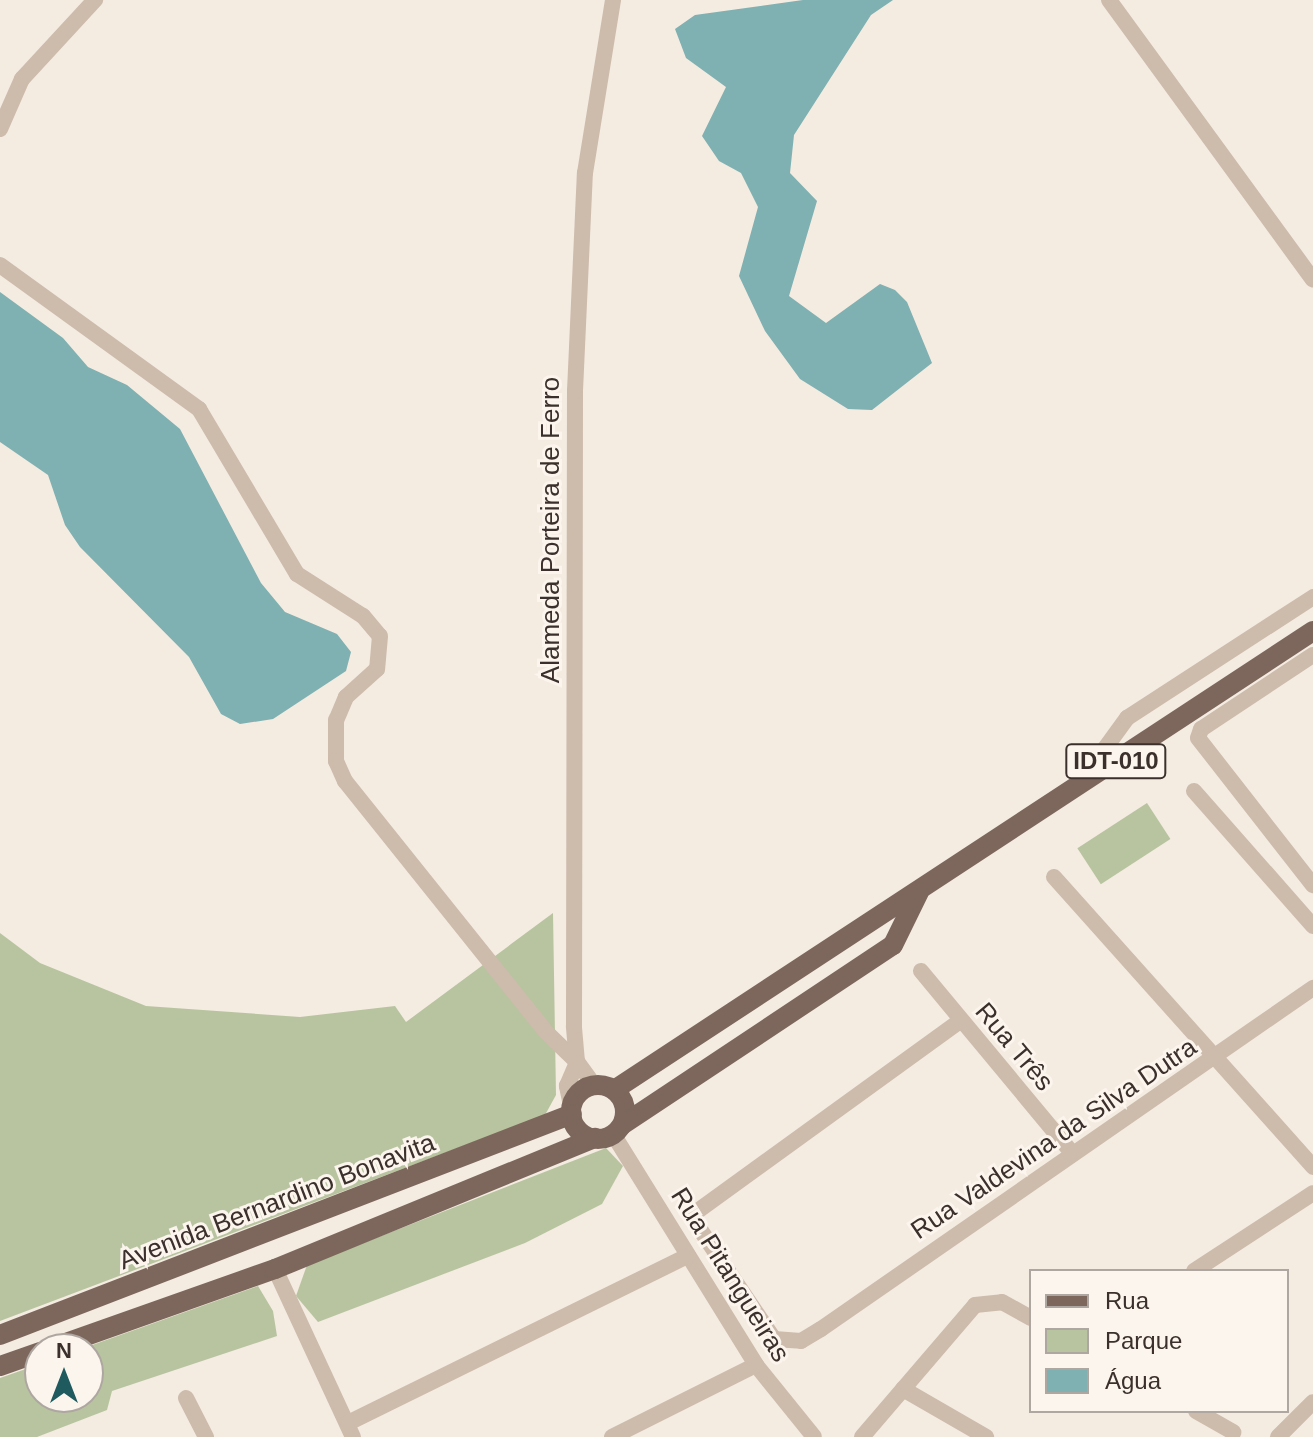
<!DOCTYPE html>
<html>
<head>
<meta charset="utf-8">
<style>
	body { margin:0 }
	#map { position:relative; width:1313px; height:1437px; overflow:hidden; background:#f4ebe1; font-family:Arial,sans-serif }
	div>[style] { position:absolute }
	.green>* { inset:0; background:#b8c4a0; transform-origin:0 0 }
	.water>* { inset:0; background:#7fb0b2 }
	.minor>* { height:16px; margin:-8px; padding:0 8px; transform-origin:8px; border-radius:8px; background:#cdbbac }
	.major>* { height:20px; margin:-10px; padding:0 10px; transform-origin:10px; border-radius:10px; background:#7d675c }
	.major>.ring { margin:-10px; padding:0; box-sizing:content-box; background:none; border:20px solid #7d675c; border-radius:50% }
	span { translate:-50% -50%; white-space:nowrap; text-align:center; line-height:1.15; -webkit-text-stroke:6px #fbf5ee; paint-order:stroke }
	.shield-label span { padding:2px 6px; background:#fbf5ee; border:2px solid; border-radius:6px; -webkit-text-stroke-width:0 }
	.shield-label { font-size:24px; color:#3b302b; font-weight:700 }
	.street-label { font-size:26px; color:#3b302b }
	.legend { position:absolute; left:1029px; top:1269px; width:260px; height:144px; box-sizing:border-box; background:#fbf5ee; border:2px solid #aea6a0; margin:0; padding:10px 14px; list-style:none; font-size:24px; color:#3b302b }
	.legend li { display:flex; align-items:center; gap:16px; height:40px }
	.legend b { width:40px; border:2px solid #aea6a0 }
	.north { position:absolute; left:24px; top:1333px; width:80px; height:80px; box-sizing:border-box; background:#fbf5ee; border:2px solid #aea6a0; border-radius:50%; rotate:0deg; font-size:22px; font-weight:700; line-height:32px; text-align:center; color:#3b302b }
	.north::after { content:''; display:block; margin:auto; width:28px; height:36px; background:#1f5a5e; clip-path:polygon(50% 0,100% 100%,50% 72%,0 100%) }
</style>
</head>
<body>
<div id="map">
	<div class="green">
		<div style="left:1147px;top:803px;width:43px;height:83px;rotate:57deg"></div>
		<div style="clip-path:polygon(553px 913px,556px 1095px,545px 1115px,0 1321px,0 933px,40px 963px,146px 1006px,300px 1017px,395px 1006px,406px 1022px)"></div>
		<div style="clip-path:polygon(606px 1148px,623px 1166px,602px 1204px,525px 1243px,318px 1322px,296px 1296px,307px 1265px)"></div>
		<div style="clip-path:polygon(258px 1286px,273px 1311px,277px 1336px,112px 1391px,107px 1410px,37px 1437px,0 1437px,0 1378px,40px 1364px,40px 1397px,88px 1397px,88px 1349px,81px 1349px)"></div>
	</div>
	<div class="water">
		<div style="clip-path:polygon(803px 0,893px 0,871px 15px,794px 135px,790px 173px,817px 201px,789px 296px,826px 323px,880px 284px,895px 290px,907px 302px,932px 363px,872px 410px,848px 409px,800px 379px,765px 331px,739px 276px,758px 207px,741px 173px,719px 161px,702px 136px,726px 87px,686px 58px,675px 29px,695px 15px)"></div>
		<div style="clip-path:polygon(0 292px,63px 338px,88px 367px,127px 385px,180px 429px,261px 583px,285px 612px,337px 634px,351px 652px,346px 671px,273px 719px,240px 724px,221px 714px,189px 657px,80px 547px,65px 525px,48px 475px,0 442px)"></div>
	</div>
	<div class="minor">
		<div style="left:1109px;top:0;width:346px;rotate:53.9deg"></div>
		<div style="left:0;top:129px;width:55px;rotate:-66.3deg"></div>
		<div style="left:22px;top:79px;width:108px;rotate:-47.3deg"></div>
		<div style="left:0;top:265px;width:246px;rotate:35.9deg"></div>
		<div style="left:199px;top:409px;width:192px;rotate:59.3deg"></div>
		<div style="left:297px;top:574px;width:78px;rotate:32.5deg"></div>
		<div style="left:363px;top:616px;width:26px;rotate:50deg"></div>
		<div style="left:380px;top:636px;width:33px;rotate:95deg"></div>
		<div style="left:377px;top:669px;width:42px;rotate:137.9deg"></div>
		<div style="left:346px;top:697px;width:25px;rotate:113deg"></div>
		<div style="left:336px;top:720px;width:41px;rotate:90deg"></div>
		<div style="left:336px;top:761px;width:22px;rotate:66deg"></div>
		<div style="left:345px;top:781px;width:320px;rotate:51.3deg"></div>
		<div style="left:545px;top:1031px;width:45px;rotate:44.1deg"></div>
		<div style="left:1313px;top:655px;width:134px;rotate:146.5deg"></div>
		<div style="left:1201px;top:729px;width:9px;rotate:108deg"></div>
		<div style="left:1198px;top:738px;width:187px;rotate:52deg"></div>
		<div style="left:1082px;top:780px;width:77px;rotate:-54deg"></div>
		<div style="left:1127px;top:718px;width:222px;rotate:-33deg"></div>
		<div style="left:1194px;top:791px;width:180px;rotate:48.6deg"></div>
		<div style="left:1054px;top:877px;width:389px;rotate:48.2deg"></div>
		<div style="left:921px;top:971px;width:236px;rotate:50.3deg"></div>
		<div style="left:960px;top:1021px;width:332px;rotate:144.1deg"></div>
		<div style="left:691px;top:1216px;width:148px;rotate:56deg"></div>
		<div style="left:774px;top:1339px;width:27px;rotate:4deg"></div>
		<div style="left:801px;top:1341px;width:23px;rotate:-31deg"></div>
		<div style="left:821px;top:1329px;width:599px;rotate:-34.73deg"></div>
		<div style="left:594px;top:1085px;width:29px;rotate:-126deg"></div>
		<div style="left:577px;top:1062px;width:36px;rotate:-95deg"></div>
		<div style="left:574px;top:1026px;width:635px;rotate:-89.91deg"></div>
		<div style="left:575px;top:391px;width:218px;rotate:-87.4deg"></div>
		<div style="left:585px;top:173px;width:175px;rotate:-80.8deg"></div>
		<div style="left:572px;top:1110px;width:25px;rotate:-102deg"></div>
		<div style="left:567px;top:1086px;width:26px;rotate:-67deg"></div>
		<div style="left:613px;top:1134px;width:272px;rotate:58.2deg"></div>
		<div style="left:756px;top:1365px;width:92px;rotate:51.1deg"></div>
		<div style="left:275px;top:1269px;width:185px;rotate:65.1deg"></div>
		<div style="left:1194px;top:1271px;width:142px;rotate:-33.2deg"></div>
		<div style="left:903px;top:1389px;width:96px;rotate:30deg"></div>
		<div style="left:186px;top:1398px;width:44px;rotate:62.9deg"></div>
		<div style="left:1196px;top:1411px;width:43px;rotate:29.6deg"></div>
		<div style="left:348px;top:1423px;width:379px;rotate:-26.2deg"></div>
		<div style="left:612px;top:1437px;width:161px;rotate:-26.6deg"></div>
		<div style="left:862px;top:1437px;width:174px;rotate:-49.4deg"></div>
		<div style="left:975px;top:1305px;width:27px;rotate:-6deg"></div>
		<div style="left:1002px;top:1302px;width:33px;rotate:29deg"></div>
		<div style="left:1278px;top:1437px;width:49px;rotate:-45deg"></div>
	</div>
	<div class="major">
		<div class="ring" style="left:571px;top:1085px;width:34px;height:34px"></div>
		<div style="left:614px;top:1090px;width:836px;rotate:-33.29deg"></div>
		<div style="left:622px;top:1125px;width:325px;rotate:-33.6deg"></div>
		<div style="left:893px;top:945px;width:59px;rotate:-63.9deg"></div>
		<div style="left:0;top:1335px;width:613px;rotate:-21.12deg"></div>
		<div style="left:49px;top:1349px;width:240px;rotate:-19.5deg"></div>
		<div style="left:275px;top:1269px;width:346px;rotate:-22.3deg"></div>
		<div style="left:0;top:1366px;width:42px;rotate:-19.3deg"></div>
	</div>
	<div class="shield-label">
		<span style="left:1116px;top:761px">IDT-010</span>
	</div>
	<div class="street-label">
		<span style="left:551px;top:530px;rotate:-90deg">Alameda Porteira de Ferro</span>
		<span style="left:1014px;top:1047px;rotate:50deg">Rua Três</span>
		<span style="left:1054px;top:1139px;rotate:-34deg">Rua Valdevina da Silva Dutra</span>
		<span style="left:277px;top:1202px;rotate:-21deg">Avenida Bernardino Bonavita</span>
		<span style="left:730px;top:1275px;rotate:58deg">Rua Pitangueiras</span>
	</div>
	<ul class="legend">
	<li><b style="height:10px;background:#7d675c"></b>Rua</li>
	<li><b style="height:22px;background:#b8c4a0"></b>Parque</li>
	<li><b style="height:22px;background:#7fb0b2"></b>Água</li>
	</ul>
	<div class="north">N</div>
</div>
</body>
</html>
